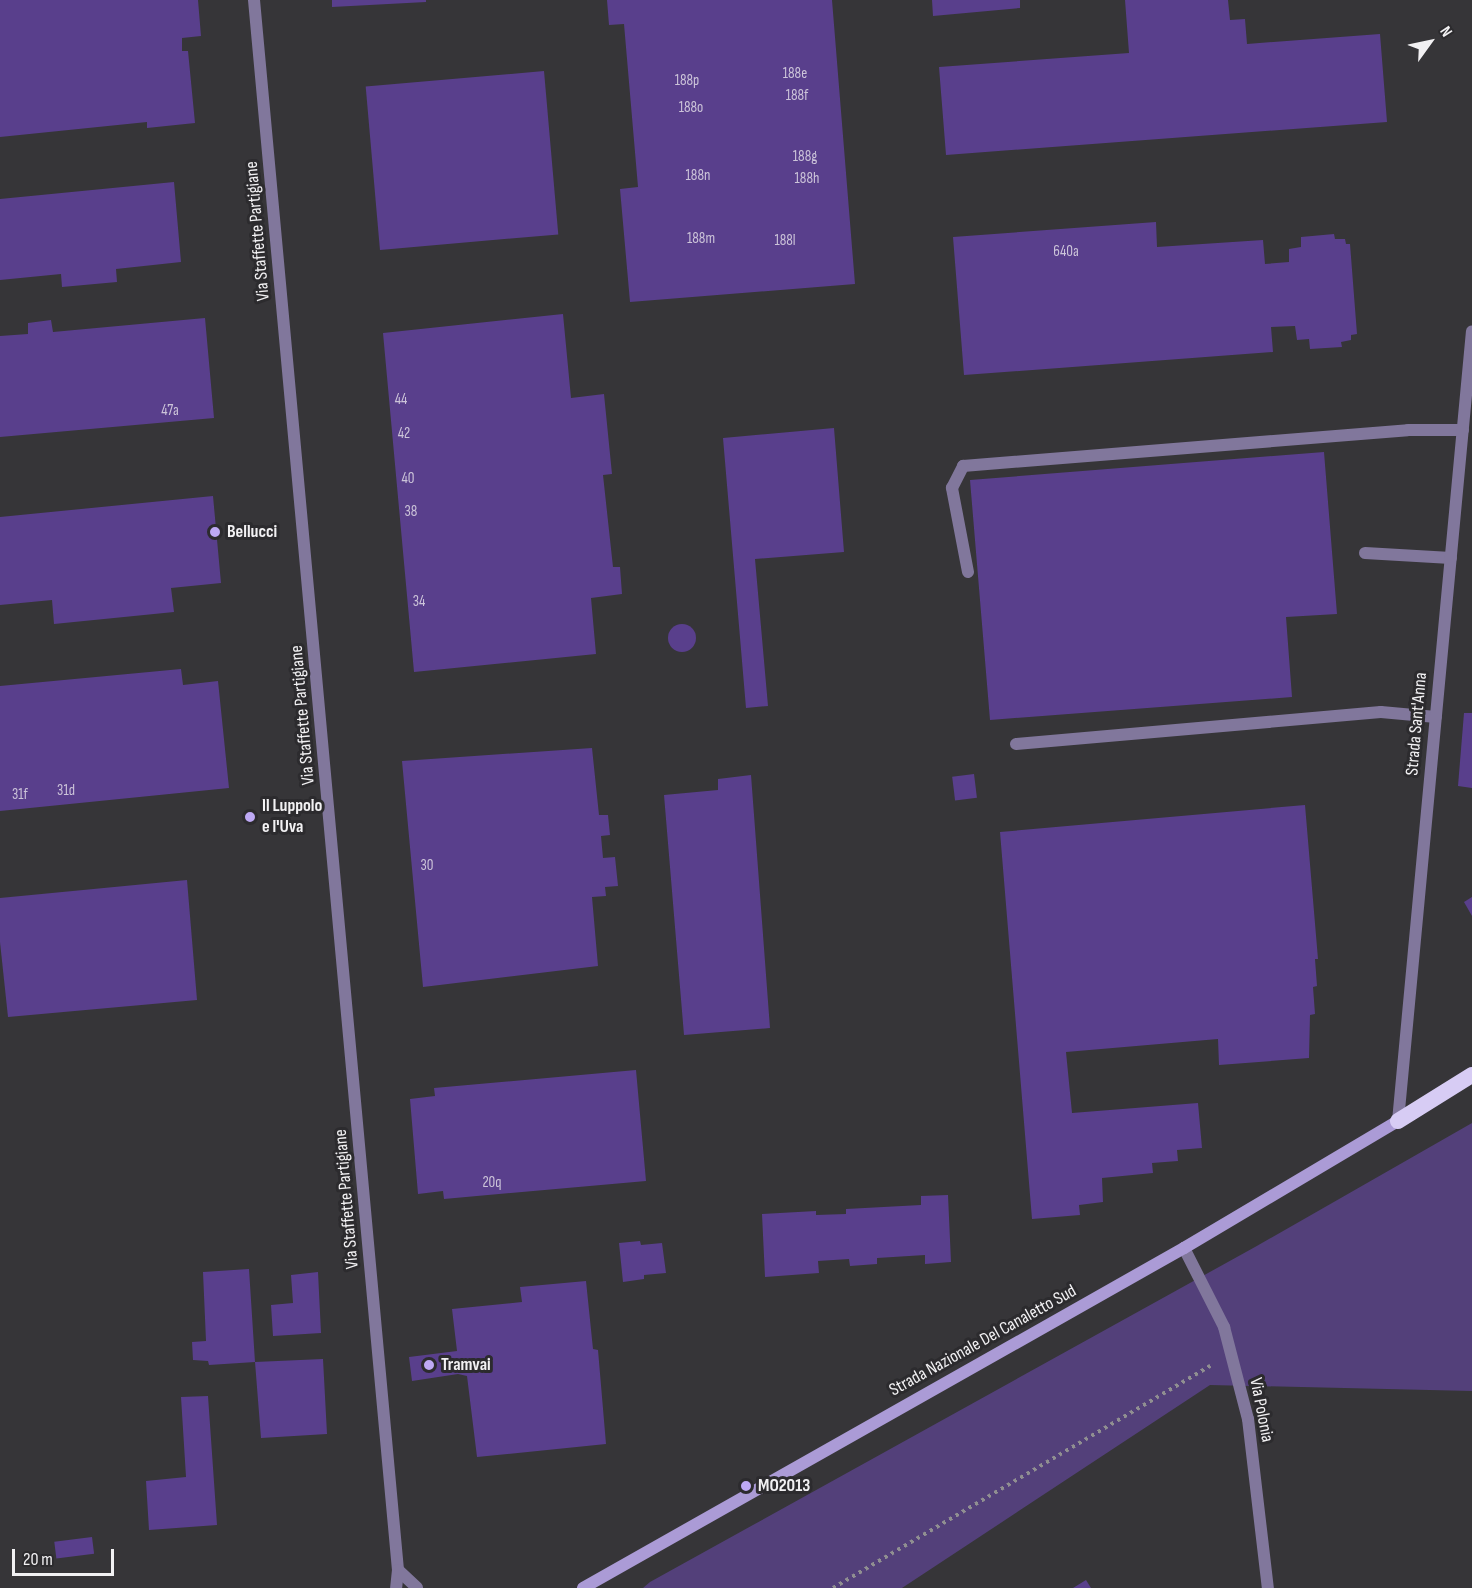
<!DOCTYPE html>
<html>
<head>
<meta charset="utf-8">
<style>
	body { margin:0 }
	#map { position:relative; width:1472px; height:1588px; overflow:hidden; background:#363538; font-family:"Sofia Sans Condensed",sans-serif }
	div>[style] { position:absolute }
	.green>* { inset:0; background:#53407a }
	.building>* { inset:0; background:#593f8c; transform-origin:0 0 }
	.round { border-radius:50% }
	.path>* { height:4px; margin-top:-2px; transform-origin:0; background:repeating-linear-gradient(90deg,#908f91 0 3px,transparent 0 7.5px) }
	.service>* { height:12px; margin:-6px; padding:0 6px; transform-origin:6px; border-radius:6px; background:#81779c }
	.minor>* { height:12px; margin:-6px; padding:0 6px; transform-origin:6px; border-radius:6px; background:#81779c }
	.secondary>* { height:12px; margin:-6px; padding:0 6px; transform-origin:6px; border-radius:6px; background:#ab9bd6 }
	.trunk>* { height:16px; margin:-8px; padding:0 8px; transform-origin:8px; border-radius:8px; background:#d7ccf4 }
	.dots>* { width:16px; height:16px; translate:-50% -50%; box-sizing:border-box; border:3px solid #2c2b2e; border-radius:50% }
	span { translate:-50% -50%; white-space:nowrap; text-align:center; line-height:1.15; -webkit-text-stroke:6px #2c2b2e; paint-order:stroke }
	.number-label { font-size:15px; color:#ccc4d9 }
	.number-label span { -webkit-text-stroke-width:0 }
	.street-label { font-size:18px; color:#f2f1f3 }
	.poi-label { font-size:18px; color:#f2f1f3; font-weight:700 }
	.left { translate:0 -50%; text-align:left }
	.north { position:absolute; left:1400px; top:12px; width:60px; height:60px; -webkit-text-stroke:4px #2c2b2e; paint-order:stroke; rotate:57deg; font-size:16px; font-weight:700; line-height:24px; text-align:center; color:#f2f1f3 }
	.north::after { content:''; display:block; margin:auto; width:21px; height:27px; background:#f2f1f3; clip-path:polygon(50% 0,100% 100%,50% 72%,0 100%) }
	.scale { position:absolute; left:12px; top:1549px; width:102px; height:27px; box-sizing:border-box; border:3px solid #f2f1f3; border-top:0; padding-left:8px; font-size:18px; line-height:21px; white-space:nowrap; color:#f2f1f3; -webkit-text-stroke:4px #2c2b2e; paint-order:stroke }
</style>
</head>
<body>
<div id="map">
	<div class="green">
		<div style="clip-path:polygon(1472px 1123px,1472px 1391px,1210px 1385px,902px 1588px,643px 1588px,650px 1582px,1255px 1247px)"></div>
	</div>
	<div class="building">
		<div style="clip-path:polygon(0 0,198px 0,201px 36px,182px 38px,182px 51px,188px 51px,195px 123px,147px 128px,147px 122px,0 137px)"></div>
		<div style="clip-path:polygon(332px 0,426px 0,426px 2px,332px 7px)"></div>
		<div style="clip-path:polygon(607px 0,832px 0,855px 284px,630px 302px,620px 189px,638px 187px,624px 24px,609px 25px)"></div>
		<div style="clip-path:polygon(932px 0,1020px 0,1020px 8px,933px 16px)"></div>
		<div style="clip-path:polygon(1125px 0,1228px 0,1230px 20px,1245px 19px,1247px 44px,1380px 34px,1387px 122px,946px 155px,939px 67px,1129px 53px)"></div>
		<div style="left:544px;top:71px;width:164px;height:179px;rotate:85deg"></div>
		<div style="clip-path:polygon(174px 182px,181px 262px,116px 269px,117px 282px,62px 287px,61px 274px,0 280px,0 199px)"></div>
		<div style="clip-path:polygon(1156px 222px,1157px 247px,1263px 240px,1265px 264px,1289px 262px,1289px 249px,1301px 247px,1301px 237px,1334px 234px,1335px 239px,1345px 239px,1346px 244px,1350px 244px,1357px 334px,1351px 335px,1351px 340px,1341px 342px,1342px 347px,1310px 349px,1309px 339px,1297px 340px,1295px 326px,1271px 327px,1273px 352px,964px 375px,953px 237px)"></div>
		<div style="clip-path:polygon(563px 314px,571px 398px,604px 394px,612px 474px,603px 475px,613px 567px,620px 567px,622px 594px,591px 598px,596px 654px,414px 672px,383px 333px)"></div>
		<div style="clip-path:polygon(205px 318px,214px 418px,0 437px,0 336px,28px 334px,28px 323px,51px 320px,53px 332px)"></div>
		<div style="clip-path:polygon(834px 428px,844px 552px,755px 559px,768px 706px,746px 708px,723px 438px)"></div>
		<div style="clip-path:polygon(1324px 452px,1337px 614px,1286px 617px,1292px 697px,990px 720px,970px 480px)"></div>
		<div style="clip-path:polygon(213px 496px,221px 583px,171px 588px,174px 612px,54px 624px,52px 600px,0 605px,0 517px)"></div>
		<div class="round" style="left:668px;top:624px;width:28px;height:28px"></div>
		<div style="clip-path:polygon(181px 669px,183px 685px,218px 681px,229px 788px,0 811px,0 686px)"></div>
		<div style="clip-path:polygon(1464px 713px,1472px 713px,1472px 788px,1458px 786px)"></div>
		<div style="clip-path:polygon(592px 748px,599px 815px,608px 815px,610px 835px,601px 836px,603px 858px,615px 857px,618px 886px,605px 887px,606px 896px,592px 897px,598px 966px,423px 987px,402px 761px)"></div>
		<div style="left:974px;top:774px;width:24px;height:22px;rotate:83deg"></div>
		<div style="clip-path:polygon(751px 775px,770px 1028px,684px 1035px,664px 795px,718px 790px,718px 779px)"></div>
		<div style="clip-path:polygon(1305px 805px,1318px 959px,1315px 959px,1317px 986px,1313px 987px,1315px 1014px,1310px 1015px,1309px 1058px,1219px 1065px,1218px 1039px,1066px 1052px,1072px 1113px,1198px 1103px,1202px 1148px,1177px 1150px,1178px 1161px,1152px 1163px,1153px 1173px,1102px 1178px,1103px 1202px,1079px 1205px,1080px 1215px,1032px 1219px,1000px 832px)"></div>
		<div style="clip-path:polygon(187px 880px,197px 1000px,8px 1017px,0 942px,0 898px)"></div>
		<div style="clip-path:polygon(1472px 897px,1472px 916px,1464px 902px)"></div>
		<div style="clip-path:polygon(636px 1070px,646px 1181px,444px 1199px,443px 1191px,418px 1194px,410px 1099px,435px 1096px,434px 1088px)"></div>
		<div style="clip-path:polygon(948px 1195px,951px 1262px,925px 1264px,925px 1255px,877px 1258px,877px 1264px,850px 1266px,849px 1259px,818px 1261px,819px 1273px,765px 1277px,762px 1214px,816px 1211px,816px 1215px,846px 1214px,846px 1209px,921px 1205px,921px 1196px)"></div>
		<div style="clip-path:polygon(640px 1241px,641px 1245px,662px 1243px,666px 1273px,644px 1275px,644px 1279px,623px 1282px,619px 1243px)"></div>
		<div style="clip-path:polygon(249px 1269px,255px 1362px,323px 1359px,327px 1434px,261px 1438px,255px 1362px,209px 1365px,208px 1361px,193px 1360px,192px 1342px,206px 1341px,203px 1272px)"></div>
		<div style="clip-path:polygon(318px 1272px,321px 1333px,273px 1336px,271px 1305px,293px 1303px,291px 1275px)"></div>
		<div style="clip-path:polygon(586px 1281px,593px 1349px,598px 1350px,606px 1444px,477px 1457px,467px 1376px,458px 1374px,412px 1381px,409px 1357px,457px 1351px,452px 1309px,522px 1302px,520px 1287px)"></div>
		<div style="clip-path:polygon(208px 1396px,217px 1525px,149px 1530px,146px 1481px,186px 1477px,181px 1397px)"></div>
		<div style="left:92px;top:1537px;width:17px;height:38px;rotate:83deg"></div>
		<div style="clip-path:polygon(1086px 1580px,1091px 1588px,1073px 1588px)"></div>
	</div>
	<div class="path">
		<div style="left:833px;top:1588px;width:438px;rotate:-30.5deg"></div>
	</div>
	<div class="service">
		<div style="left:1365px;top:553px;width:86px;rotate:3.3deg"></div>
		<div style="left:968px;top:572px;width:86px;rotate:-100.8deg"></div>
		<div style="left:952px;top:488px;width:25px;rotate:-63deg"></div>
		<div style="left:963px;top:466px;width:446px;rotate:-4.6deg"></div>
		<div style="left:1408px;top:430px;width:55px"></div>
		<div style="left:1016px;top:744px;width:366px;rotate:-5deg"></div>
		<div style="left:1381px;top:712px;width:55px;rotate:5.2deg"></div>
	</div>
	<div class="minor">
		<div style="left:254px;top:0;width:1577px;rotate:84.76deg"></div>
		<div style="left:398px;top:1570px;width:18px;rotate:96deg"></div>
		<div style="left:1398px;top:1121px;width:793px;rotate:-84.65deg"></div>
		<div style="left:1184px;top:1248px;width:89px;rotate:63.1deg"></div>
		<div style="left:1224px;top:1327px;width:95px;rotate:75.4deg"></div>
		<div style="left:1248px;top:1419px;width:170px;rotate:83.3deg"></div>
		<div style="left:398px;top:1570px;width:26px;rotate:43deg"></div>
	</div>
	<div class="secondary">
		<div style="left:583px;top:1588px;width:691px;rotate:-29.5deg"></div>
		<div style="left:1184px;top:1248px;width:249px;rotate:-30.7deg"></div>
	</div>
	<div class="trunk">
		<div style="left:1398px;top:1121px;width:87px;rotate:-31.9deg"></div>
	</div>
	<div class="dots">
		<div style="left:215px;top:532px;background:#bea9f4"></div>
		<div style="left:250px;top:817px;background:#bea9f4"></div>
		<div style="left:429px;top:1365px;background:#bea9f4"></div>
		<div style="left:746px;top:1486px;background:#bea9f4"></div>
	</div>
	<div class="number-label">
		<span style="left:795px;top:74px">188e</span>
		<span style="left:687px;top:81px">188p</span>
		<span style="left:797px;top:96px">188f</span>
		<span style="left:691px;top:108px">188o</span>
		<span style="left:805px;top:157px">188g</span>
		<span style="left:698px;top:176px">188n</span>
		<span style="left:807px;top:179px">188h</span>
		<span style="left:701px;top:239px">188m</span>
		<span style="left:785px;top:241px">188l</span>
		<span style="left:1066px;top:252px">640a</span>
		<span style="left:401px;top:400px">44</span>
		<span style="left:170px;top:411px">47a</span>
		<span style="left:404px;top:434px">42</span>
		<span style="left:408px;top:479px">40</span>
		<span style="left:411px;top:512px">38</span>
		<span style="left:419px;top:602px">34</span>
		<span style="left:66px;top:791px">31d</span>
		<span style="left:20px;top:795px">31f</span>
		<span style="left:427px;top:866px">30</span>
		<span style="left:492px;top:1183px">20q</span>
	</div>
	<div class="street-label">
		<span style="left:258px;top:231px;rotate:-95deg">Via Staffette Partigiane</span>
		<span style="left:303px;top:715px;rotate:-95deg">Via Staffette Partigiane</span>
		<span style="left:1417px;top:724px;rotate:-85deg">Strada Sant'Anna</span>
		<span style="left:347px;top:1199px;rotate:-95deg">Via Staffette Partigiane</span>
		<span style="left:983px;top:1341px;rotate:-29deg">Strada Nazionale Del Canaletto Sud</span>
		<span style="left:1261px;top:1410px;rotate:79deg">Via Polonia</span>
	</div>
	<div class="poi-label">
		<span class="left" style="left:227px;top:532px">Bellucci</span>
		<span class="left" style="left:262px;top:817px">Il Luppolo<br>e l'Uva</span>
		<span class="left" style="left:441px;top:1365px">Tramvai</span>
		<span class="left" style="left:758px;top:1486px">MO2013</span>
	</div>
	<div class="north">N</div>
	<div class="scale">20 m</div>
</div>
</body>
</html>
